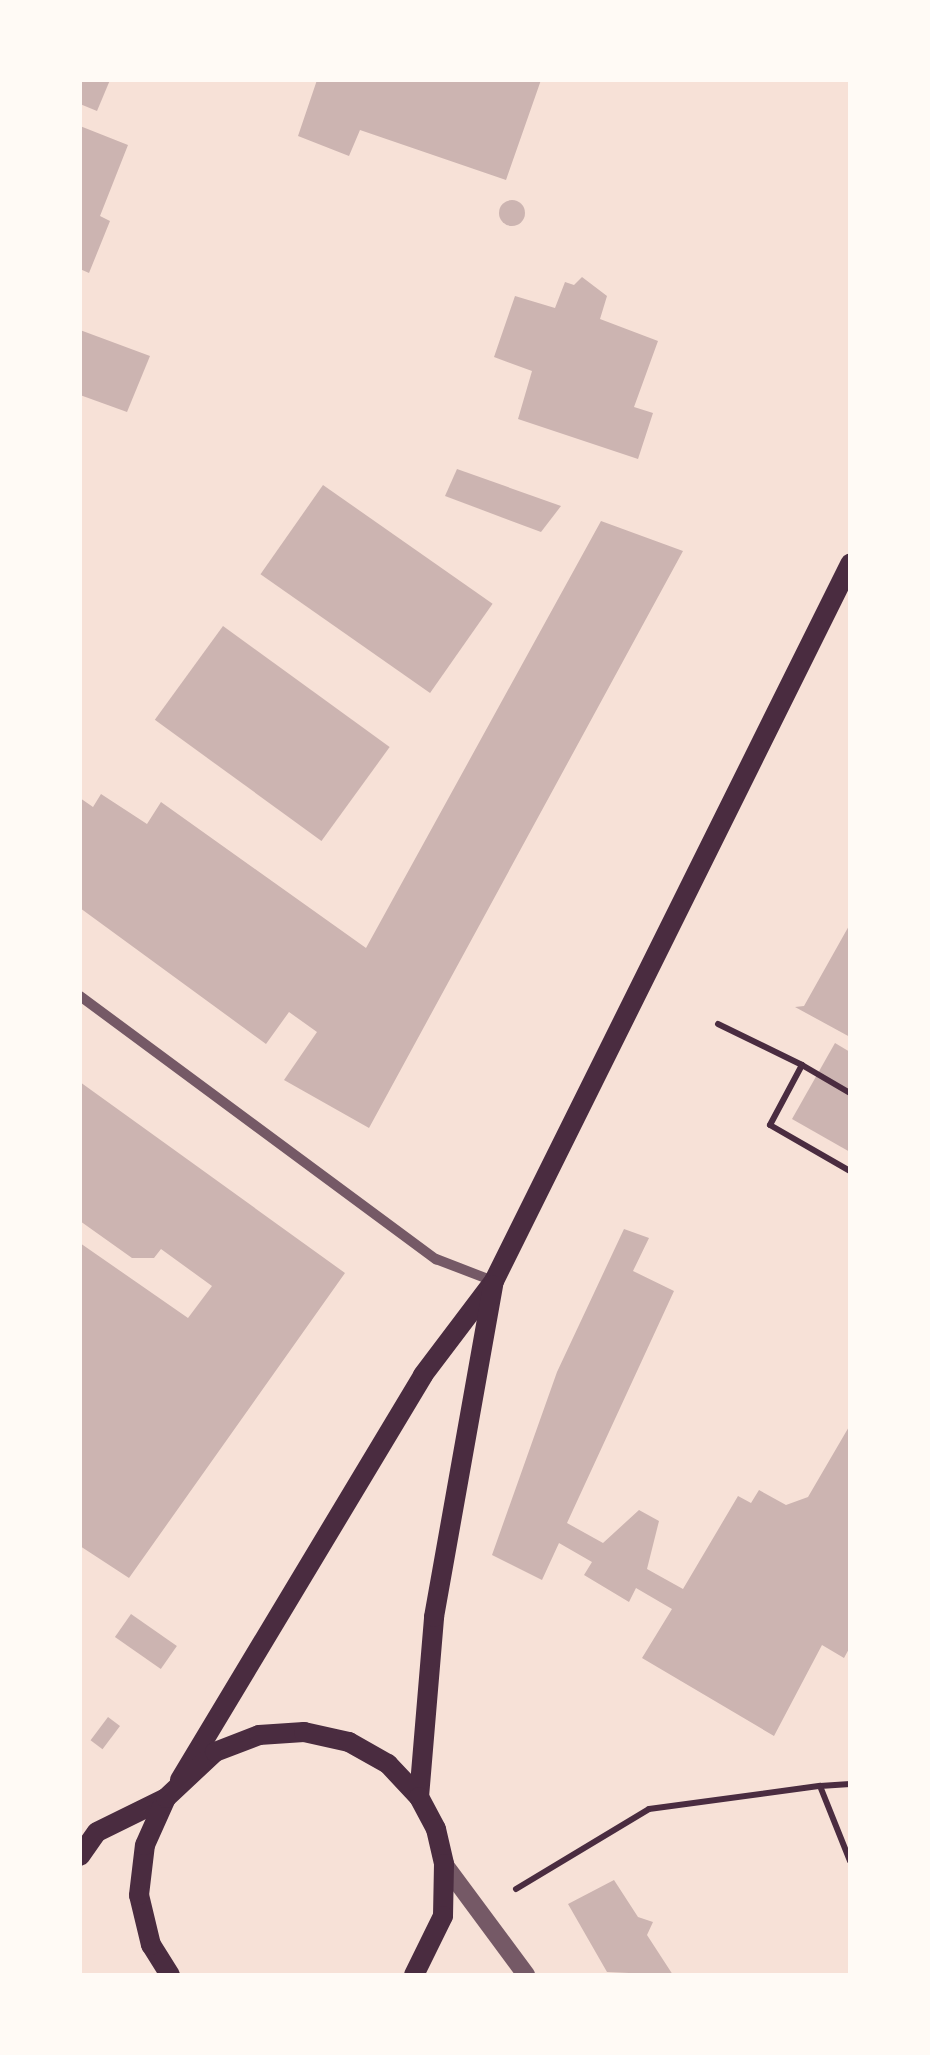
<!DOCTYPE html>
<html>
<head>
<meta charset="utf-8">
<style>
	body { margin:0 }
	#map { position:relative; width:930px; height:2055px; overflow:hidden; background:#f7e1d7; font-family:"DejaVu Sans",sans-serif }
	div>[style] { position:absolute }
	.building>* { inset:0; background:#ccb4b1; transform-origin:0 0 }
	.round { border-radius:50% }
	.path>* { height:6px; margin:-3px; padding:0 3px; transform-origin:3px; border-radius:3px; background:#4a2c40 }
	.minor>* { height:10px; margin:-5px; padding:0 5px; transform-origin:5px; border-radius:5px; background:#755966 }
	.tertiary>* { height:18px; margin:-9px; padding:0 9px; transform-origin:9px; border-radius:9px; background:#755966 }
	.secondary>* { height:20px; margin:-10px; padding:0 10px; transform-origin:10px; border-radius:10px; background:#4a2c40 }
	span { translate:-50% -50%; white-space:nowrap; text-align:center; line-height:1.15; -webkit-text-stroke:8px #fffaf5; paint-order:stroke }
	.frame { position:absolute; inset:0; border:82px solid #fffaf5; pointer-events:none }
</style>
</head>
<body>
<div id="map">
	<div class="building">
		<div style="clip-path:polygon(80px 80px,110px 80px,97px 111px,80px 104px)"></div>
		<div style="clip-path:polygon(317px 80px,541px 80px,506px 180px,360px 130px,349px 156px,298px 136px)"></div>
		<div style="clip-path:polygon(80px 126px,128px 145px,100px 216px,110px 221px,89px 273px,80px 269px)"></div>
		<div class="round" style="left:499px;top:200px;width:26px;height:26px"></div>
		<div style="clip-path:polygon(582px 277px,607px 296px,600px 319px,658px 341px,634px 407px,653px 413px,638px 459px,518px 419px,532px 371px,494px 357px,515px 296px,555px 308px,565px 282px,574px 285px)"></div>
		<div style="clip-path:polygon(80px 330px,150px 356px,127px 412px,80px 395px)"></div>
		<div style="clip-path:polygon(457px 469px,561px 506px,541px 532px,445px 496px)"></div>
		<div style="left:323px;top:485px;width:207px;height:109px;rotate:35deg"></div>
		<div style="clip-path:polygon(601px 521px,683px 551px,369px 1128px,284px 1080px,317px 1032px,289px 1012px,266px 1044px,80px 908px,80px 798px,93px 807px,101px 794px,147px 824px,161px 802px,366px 948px)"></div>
		<div style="left:223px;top:626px;width:206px;height:116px;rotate:36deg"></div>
		<div style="clip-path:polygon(850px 924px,850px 1037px,795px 1007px,804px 1006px)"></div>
		<div style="clip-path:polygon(835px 1043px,850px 1052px,850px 1152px,792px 1119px)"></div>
		<div style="clip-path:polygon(80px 1082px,345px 1273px,129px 1578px,80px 1546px,80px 1243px,188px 1318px,212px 1286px,161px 1249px,154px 1258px,132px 1258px,80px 1221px)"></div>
		<div style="clip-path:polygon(624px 1229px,649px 1238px,633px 1271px,674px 1291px,567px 1523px,603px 1543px,639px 1510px,659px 1521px,647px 1569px,683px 1589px,738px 1496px,751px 1503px,759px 1490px,786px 1505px,808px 1497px,850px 1425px,850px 1647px,844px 1658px,822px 1645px,774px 1736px,642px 1658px,672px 1609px,636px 1588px,629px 1602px,584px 1575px,592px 1562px,559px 1543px,542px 1580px,492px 1555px,557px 1372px)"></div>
		<div style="left:131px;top:1614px;width:56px;height:28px;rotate:35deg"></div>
		<div style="left:108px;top:1717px;width:15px;height:29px;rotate:37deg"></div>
		<div style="clip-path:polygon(614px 1880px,638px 1917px,653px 1922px,647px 1935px,673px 1975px,607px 1972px,568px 1904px)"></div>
	</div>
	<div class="path">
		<div style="left:718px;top:1024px;width:93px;rotate:26deg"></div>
		<div style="left:802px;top:1065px;width:68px;rotate:118.1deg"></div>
		<div style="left:770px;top:1125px;width:92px;rotate:29.9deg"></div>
		<div style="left:802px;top:1065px;width:56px;rotate:30.3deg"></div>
		<div style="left:850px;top:1784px;width:30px;rotate:176deg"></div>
		<div style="left:820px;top:1786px;width:81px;rotate:68.2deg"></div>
		<div style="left:516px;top:1889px;width:155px;rotate:-31deg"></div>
		<div style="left:649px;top:1809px;width:173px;rotate:-7.7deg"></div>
	</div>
	<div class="minor">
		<div style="left:80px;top:996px;width:443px;rotate:36.5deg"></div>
		<div style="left:436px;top:1259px;width:61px;rotate:21.1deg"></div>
	</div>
	<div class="tertiary">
		<div style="left:444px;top:1864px;width:138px;rotate:53.5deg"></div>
	</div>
	<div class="secondary">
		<div style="left:180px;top:1780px;width:472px;rotate:-59deg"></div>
		<div style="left:423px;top:1375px;width:118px;rotate:-52.9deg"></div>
		<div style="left:494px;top:1281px;width:801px;rotate:-63.59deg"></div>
		<div style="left:419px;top:1797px;width:181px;rotate:-85.2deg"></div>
		<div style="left:434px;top:1617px;width:337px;rotate:-79.9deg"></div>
		<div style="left:80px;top:1856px;width:29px;rotate:-55deg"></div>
		<div style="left:97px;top:1832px;width:77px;rotate:-26.2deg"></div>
		<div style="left:170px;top:1975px;width:36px;rotate:-122deg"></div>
		<div style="left:151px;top:1945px;width:51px;rotate:-103.5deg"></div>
		<div style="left:139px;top:1895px;width:50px;rotate:-83.2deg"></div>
		<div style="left:145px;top:1845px;width:51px;rotate:-65.9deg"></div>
		<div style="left:166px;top:1798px;width:67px;rotate:-43.2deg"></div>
		<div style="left:215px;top:1752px;width:47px;rotate:-21.1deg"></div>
		<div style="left:259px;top:1735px;width:45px;rotate:-3.8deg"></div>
		<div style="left:304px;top:1732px;width:46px;rotate:12.5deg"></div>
		<div style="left:349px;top:1742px;width:45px;rotate:29.4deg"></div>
		<div style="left:388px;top:1764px;width:45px;rotate:46.8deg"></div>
		<div style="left:419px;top:1797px;width:36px;rotate:62deg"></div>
		<div style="left:436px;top:1829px;width:36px;rotate:77deg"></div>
		<div style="left:444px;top:1864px;width:52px;rotate:91.1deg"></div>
		<div style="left:443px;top:1916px;width:66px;rotate:116.2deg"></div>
	</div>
	<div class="frame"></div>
</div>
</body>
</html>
